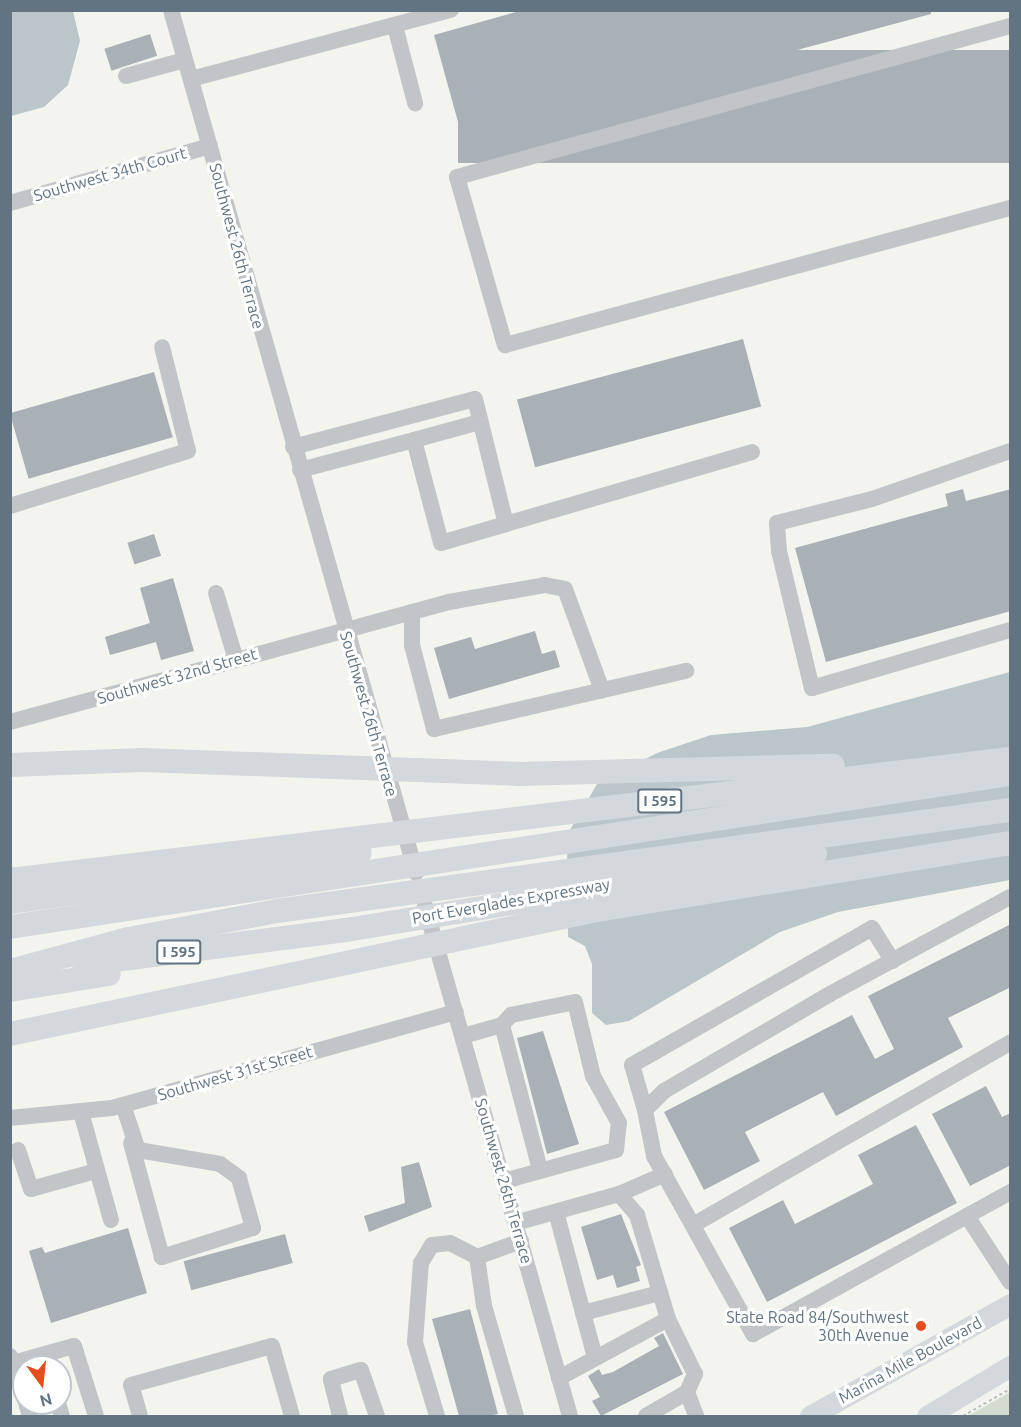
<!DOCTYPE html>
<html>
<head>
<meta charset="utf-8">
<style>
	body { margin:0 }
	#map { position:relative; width:1021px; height:1427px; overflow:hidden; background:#f4f4ef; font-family:Ubuntu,sans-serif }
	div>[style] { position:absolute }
	.green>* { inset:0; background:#d4dbd0 }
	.water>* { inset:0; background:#bac6ca }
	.building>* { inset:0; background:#a9b1b6; transform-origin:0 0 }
	.path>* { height:2px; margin-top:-1px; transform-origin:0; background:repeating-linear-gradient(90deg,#bbbdbf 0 3px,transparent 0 6px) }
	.minor>* { height:16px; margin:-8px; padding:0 8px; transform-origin:8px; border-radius:8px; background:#c1c5c8 }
	.major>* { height:21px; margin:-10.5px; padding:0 10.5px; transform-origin:10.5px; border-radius:10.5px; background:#d3d8dc }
	.highway>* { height:24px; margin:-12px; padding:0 12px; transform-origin:12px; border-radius:12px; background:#d3d8dc }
	.dots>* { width:16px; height:16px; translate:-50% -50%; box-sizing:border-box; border:3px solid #fff; border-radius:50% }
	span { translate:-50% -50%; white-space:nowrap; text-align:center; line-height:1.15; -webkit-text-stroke:6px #fff; paint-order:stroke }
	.shield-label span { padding:2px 4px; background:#fff; border:2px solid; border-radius:4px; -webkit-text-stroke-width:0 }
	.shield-label { font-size:15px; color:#627381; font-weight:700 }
	.street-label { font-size:16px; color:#627381 }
	.poi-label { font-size:16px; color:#627381 }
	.right { translate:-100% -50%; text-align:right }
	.frame { position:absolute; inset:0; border:12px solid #627381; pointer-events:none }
	.north { position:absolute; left:12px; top:1355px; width:60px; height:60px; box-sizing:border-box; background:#fff; border:2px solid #c0c7cd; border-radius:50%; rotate:165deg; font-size:16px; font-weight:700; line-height:24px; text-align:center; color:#627381 }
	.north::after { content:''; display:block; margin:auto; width:21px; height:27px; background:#e54c1e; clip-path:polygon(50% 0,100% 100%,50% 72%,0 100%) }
</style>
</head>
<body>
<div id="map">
	<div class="green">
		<div style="clip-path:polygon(1010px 1392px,1010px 1416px,968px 1416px)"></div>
	</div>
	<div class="water">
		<div style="clip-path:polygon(11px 10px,73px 11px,80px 41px,68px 85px,44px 107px,11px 116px)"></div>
		<div style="clip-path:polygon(1010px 672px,1010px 880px,838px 912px,780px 932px,629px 1021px,606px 1025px,592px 1013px,592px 964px,585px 946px,568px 937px,567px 835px,597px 784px,657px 753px,711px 735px,807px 727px)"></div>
	</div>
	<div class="building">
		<div style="clip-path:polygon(523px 10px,931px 10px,931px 14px,463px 140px,434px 35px)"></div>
		<div style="left:150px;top:34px;width:23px;height:48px;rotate:72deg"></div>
		<div style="left:1011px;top:50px;width:113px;height:553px;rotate:90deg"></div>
		<div style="left:743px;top:339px;width:70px;height:234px;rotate:75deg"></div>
		<div style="left:154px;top:372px;width:68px;height:150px;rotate:74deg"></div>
		<div style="clip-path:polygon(963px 489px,966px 501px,1011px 489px,1011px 611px,826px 662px,795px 548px,948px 506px,945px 494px)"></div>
		<div style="left:154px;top:534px;width:23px;height:28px;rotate:72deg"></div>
		<div style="clip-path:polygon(173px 578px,194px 651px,161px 660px,156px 642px,110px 655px,105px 637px,150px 623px,140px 588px)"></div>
		<div style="clip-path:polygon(535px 631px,542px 654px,555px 650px,560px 667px,449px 699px,434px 648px,471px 637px,475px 649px)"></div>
		<div style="clip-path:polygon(1011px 924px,1011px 987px,948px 1018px,963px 1047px,836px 1116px,823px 1092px,745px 1132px,760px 1161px,704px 1190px,664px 1112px,852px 1015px,875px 1059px,894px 1049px,868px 996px)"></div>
		<div style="clip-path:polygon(543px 1031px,579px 1144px,547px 1154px,517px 1038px)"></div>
		<div style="clip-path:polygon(986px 1086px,1002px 1117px,1011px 1113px,1011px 1165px,970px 1186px,932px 1114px)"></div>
		<div style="clip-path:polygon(916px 1125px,957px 1203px,767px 1302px,729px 1228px,783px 1200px,795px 1224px,873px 1184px,858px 1155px)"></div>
		<div style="clip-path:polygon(419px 1162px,432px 1207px,369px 1232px,364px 1216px,405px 1203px,401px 1167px)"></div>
		<div style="clip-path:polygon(621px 1214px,641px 1265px,636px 1267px,640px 1281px,617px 1288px,613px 1275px,597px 1280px,581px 1227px)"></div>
		<div style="clip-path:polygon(128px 1228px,147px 1293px,51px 1323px,29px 1251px,42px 1247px,45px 1253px)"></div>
		<div style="left:285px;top:1234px;width:30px;height:105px;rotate:75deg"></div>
		<div style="clip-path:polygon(470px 1309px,498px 1414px,488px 1416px,459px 1416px,432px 1319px)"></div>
		<div style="clip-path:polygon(663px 1333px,683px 1374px,601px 1416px,592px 1401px,600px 1397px,588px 1376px,599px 1369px,602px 1375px,613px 1372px,659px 1346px,654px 1338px)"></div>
	</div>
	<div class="path">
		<div style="left:963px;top:1416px;width:54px;rotate:-29.9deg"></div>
	</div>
	<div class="minor">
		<div style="left:171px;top:10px;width:897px;rotate:74.15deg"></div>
		<div style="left:395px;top:26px;width:80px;rotate:75.4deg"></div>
		<div style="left:1010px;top:26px;width:573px;rotate:164.73deg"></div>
		<div style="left:457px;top:177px;width:175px;rotate:74.1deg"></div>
		<div style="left:505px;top:345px;width:523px;rotate:-15.18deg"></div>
		<div style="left:126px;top:76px;width:61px;rotate:-15.2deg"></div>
		<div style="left:191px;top:79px;width:269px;rotate:-14.9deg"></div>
		<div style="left:10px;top:203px;width:208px;rotate:-15.9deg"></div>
		<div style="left:414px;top:440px;width:68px;rotate:-15.3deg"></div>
		<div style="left:293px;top:447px;width:188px;rotate:-14.8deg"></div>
		<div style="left:475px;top:399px;width:129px;rotate:76.1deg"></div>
		<div style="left:1010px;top:451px;width:146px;rotate:160.8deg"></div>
		<div style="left:872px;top:499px;width:98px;rotate:165.8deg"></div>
		<div style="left:777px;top:523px;width:28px;rotate:86deg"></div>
		<div style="left:779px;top:551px;width:141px;rotate:76.5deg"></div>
		<div style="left:812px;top:688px;width:206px;rotate:-16.3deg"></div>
		<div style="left:300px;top:470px;width:118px;rotate:-14.7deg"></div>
		<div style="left:414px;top:440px;width:106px;rotate:75.3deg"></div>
		<div style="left:441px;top:543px;width:324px;rotate:-16.3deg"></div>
		<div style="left:10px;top:506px;width:186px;rotate:-17.2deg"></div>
		<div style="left:188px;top:451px;width:107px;rotate:-104deg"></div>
		<div style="left:216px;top:593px;width:70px;rotate:73.4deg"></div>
		<div style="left:412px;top:612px;width:33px;rotate:90deg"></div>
		<div style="left:412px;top:645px;width:87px;rotate:75.3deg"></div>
		<div style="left:434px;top:729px;width:259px;rotate:-13deg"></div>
		<div style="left:10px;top:722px;width:455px;rotate:-15.3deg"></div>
		<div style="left:449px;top:602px;width:97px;rotate:-10deg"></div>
		<div style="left:545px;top:585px;width:20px;rotate:11deg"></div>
		<div style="left:565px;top:589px;width:108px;rotate:69.9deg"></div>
		<div style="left:1010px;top:897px;width:204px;rotate:151.7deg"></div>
		<div style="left:830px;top:994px;width:192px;rotate:149.7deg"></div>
		<div style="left:664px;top:1091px;width:27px;rotate:135deg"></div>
		<div style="left:645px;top:1110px;width:47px;rotate:78.9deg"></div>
		<div style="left:654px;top:1156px;width:204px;rotate:60.9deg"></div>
		<div style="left:753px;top:1334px;width:294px;rotate:-28.9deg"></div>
		<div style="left:425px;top:906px;width:530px;rotate:74.13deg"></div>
		<div style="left:463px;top:1036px;width:41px;rotate:-15.8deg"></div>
		<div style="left:123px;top:1105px;width:47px;rotate:71.6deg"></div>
		<div style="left:138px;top:1150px;width:83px;rotate:9.7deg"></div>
		<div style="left:220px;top:1164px;width:24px;rotate:36deg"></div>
		<div style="left:239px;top:1178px;width:52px;rotate:74.4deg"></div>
		<div style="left:253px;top:1228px;width:96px;rotate:162.3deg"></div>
		<div style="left:162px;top:1257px;width:118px;rotate:-105.2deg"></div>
		<div style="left:645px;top:1110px;width:47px;rotate:-106.1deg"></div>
		<div style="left:632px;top:1065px;width:276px;rotate:-29.7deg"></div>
		<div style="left:872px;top:928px;width:39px;rotate:58deg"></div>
		<div style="left:81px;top:1112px;width:112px;rotate:74.5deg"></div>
		<div style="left:10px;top:1118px;width:102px;rotate:-5.6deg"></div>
		<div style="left:112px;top:1108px;width:357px;rotate:-15.6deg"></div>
		<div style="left:18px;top:1150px;width:41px;rotate:71.6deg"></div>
		<div style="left:31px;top:1189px;width:67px;rotate:-15.5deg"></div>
		<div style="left:504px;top:1181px;width:116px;rotate:-15.5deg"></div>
		<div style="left:616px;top:1150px;width:27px;rotate:-84deg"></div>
		<div style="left:619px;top:1123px;width:54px;rotate:-119deg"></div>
		<div style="left:593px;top:1076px;width:76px;rotate:-103.7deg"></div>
		<div style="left:575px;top:1002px;width:65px;rotate:168.5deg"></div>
		<div style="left:511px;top:1015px;width:13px;rotate:132deg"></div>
		<div style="left:502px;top:1025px;width:150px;rotate:75.3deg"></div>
		<div style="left:619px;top:1194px;width:50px;rotate:-23.5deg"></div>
		<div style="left:556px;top:1212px;width:151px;rotate:75deg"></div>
		<div style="left:967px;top:1216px;width:79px;rotate:56.9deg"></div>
		<div style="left:515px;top:1223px;width:108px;rotate:-15.6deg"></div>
		<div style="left:619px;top:1194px;width:28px;rotate:49deg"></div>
		<div style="left:637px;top:1215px;width:109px;rotate:73.4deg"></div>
		<div style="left:668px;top:1319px;width:124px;rotate:151.6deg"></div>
		<div style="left:693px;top:1225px;width:366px;rotate:-29.9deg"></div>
		<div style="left:583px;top:1313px;width:80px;rotate:-14.6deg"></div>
		<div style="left:10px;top:1356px;width:44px;rotate:71.6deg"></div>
		<div style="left:13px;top:1363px;width:63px;rotate:-15.6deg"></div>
		<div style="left:74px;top:1346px;width:73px;rotate:72.6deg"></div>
		<div style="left:687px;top:1392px;width:26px;rotate:69deg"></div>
		<div style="left:26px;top:1403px;width:14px;rotate:73deg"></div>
		<div style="left:58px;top:1403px;width:14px;rotate:73deg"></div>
		<div style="left:140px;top:1416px;width:32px;rotate:-106deg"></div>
		<div style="left:131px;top:1385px;width:146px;rotate:-15.5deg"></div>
		<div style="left:272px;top:1346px;width:73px;rotate:74.1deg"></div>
		<div style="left:340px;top:1416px;width:38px;rotate:-104deg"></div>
		<div style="left:331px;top:1379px;width:31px;rotate:-17deg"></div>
		<div style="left:361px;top:1370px;width:49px;rotate:70.8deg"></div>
		<div style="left:437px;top:1416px;width:77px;rotate:-106.6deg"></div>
		<div style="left:415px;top:1342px;width:79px;rotate:-85.7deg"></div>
		<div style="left:421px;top:1263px;width:21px;rotate:-59deg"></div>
		<div style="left:432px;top:1245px;width:18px;rotate:-6deg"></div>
		<div style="left:450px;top:1243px;width:30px;rotate:27deg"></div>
		<div style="left:516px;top:1416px;width:115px;rotate:-106.2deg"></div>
		<div style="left:484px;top:1306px;width:49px;rotate:-98.1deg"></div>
		<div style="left:477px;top:1257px;width:47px;rotate:-20deg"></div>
		<div style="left:646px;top:1416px;width:48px;rotate:-30.3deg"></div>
		<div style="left:687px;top:1392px;width:20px;rotate:-66deg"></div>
		<div style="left:695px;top:1374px;width:61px;rotate:-116.1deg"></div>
	</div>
	<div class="major">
		<div style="left:810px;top:1416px;width:229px;rotate:-29.2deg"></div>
		<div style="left:927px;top:1416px;width:97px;rotate:-31.1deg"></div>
	</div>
	<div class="highway">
		<div style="left:10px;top:765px;width:133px;rotate:-2.2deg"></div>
		<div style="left:143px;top:760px;width:375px;rotate:2.1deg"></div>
		<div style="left:518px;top:774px;width:315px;rotate:-1.5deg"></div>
		<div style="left:10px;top:880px;width:1007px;rotate:-6.9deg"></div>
		<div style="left:10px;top:902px;width:353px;rotate:-8deg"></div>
		<div style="left:10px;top:927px;width:1012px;rotate:-8.7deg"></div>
		<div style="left:84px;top:964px;width:264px;rotate:-7.4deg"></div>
		<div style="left:346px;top:930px;width:475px;rotate:-9.2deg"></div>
		<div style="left:10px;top:971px;width:123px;rotate:-15.1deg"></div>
		<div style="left:129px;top:939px;width:151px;rotate:-10.7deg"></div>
		<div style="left:277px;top:911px;width:740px;rotate:-7.85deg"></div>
		<div style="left:10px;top:990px;width:100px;rotate:-9.2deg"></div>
		<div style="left:10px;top:1034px;width:600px;rotate:-11.93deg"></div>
		<div style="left:597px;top:910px;width:418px;rotate:-9.2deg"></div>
	</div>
	<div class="dots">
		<div style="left:921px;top:1326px;background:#e54c1e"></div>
	</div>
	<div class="shield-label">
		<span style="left:660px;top:801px">I 595</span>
		<span style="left:179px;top:952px">I 595</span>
	</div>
	<div class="street-label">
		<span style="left:110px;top:174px;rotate:-16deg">Southwest 34th Court</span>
		<span style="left:237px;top:246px;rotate:75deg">Southwest 26th Terrace</span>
		<span style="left:177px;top:676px;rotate:-16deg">Southwest 32nd Street</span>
		<span style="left:369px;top:714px;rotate:74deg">Southwest 26th Terrace</span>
		<span style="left:511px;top:901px;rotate:-10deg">Port Everglades Expressway</span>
		<span style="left:235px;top:1073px;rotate:-16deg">Southwest 31st Street</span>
		<span style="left:504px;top:1181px;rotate:74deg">Southwest 26th Terrace</span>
		<span style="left:910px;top:1360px;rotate:-29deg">Marina Mile Boulevard</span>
	</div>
	<div class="poi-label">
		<span class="right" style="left:909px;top:1326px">State Road 84/Southwest<br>30th Avenue</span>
	</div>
	<div class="frame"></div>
	<div class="north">N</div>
</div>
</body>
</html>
